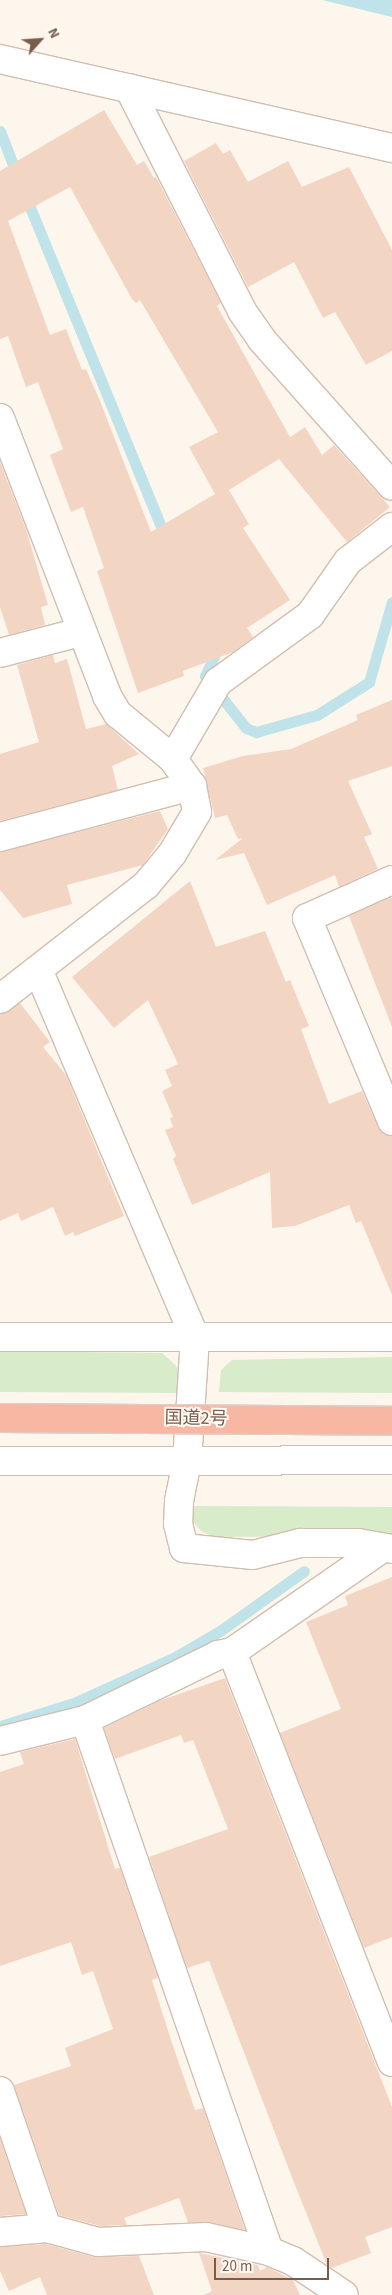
<!DOCTYPE html>
<html>
<head>
<meta charset="utf-8">
<style>
	body { margin:0 }
	#map { position:relative; width:392px; height:2295px; overflow:hidden; background:#fdf6ec; font-family:"Source Sans 3","Noto Sans JP",sans-serif }
	div>[style] { position:absolute }
	.green>* { inset:0; background:#d8ecc9 }
	.water>* { inset:0; background:#bfe3e8 }
	.stream>* { height:11px; margin:-5.5px; padding:0 5.5px; transform-origin:5.5px; border-radius:5.5px; background:#bfe3e8 }
	.building>* { inset:0; background:#f3d5c3 }
	.roads { filter:drop-shadow(1px 0 #d1beb0) drop-shadow(-1px 0 #d1beb0) drop-shadow(0 1px #d1beb0) drop-shadow(0 -1px #d1beb0) }
	.street>* { height:28px; margin:-14px; padding:0 14px; transform-origin:14px; border-radius:14px; background:#fff }
	.bridges { filter:drop-shadow(1px 0 #dad1cd) drop-shadow(-1px 0 #dad1cd) drop-shadow(0 1px #dad1cd) drop-shadow(0 -1px #dad1cd) }
	.highway-bridge>* { height:28px; margin:-14px; padding:0 14px; transform-origin:14px; border-radius:14px; background:#f7b7a3 }
	span { translate:-50% -50%; white-space:nowrap; text-align:center; line-height:1.15; -webkit-text-stroke:4px #fffaf3; paint-order:stroke }
	.street-label { font-size:18px; color:#7a5c4d }
	.north { position:absolute; left:15px; top:15px; width:50px; height:50px; -webkit-text-stroke:4px #fffaf3; paint-order:stroke; rotate:64deg; font-size:14px; font-weight:700; line-height:20px; text-align:center; color:#7a5c4d }
	.north::after { content:''; display:block; margin:auto; width:18px; height:22px; background:#7a5c4d; clip-path:polygon(50% 0,100% 100%,50% 72%,0 100%) }
	.scale { position:absolute; left:214px; top:2258px; width:115px; height:22px; box-sizing:border-box; border:2px solid #7a5c4d; border-top:0; padding-left:6px; font-size:15px; line-height:18px; white-space:nowrap; color:#7a5c4d; -webkit-text-stroke:4px #fffaf3; paint-order:stroke }
</style>
</head>
<body>
<div id="map">
	<div class="green">
		<div style="clip-path:polygon(0 1351px,162px 1353px,182px 1371px,180px 1393px,0 1392px)"></div>
		<div style="clip-path:polygon(392px 1357px,392px 1393px,219px 1392px,221px 1370px,232px 1360px)"></div>
		<div style="clip-path:polygon(195px 1506px,392px 1507px,392px 1536px,213px 1537px,201px 1531px,193px 1522px,190px 1511px)"></div>
	</div>
	<div class="water">
		<div style="clip-path:polygon(322px 0,392px 0,392px 17px)"></div>
	</div>
	<div class="stream">
		<div style="left:0;top:131px;width:50px;rotate:69deg"></div>
		<div style="left:25px;top:195px;width:372px;rotate:67.7deg"></div>
		<div style="left:210px;top:646px;width:11px;rotate:68deg"></div>
		<div style="left:214px;top:656px;width:22px;rotate:114deg"></div>
		<div style="left:205px;top:676px;width:66px;rotate:51.7deg"></div>
		<div style="left:246px;top:728px;width:11px;rotate:22deg"></div>
		<div style="left:256px;top:732px;width:63px;rotate:-15.6deg"></div>
		<div style="left:317px;top:715px;width:62px;rotate:-32.4deg"></div>
		<div style="left:369px;top:682px;width:83px;rotate:-74deg"></div>
		<div style="left:0;top:1726px;width:77px;rotate:-17.3deg"></div>
		<div style="left:74px;top:1703px;width:113px;rotate:-24.5deg"></div>
		<div style="left:177px;top:1656px;width:50px;rotate:-30.2deg"></div>
		<div style="left:220px;top:1631px;width:103px;rotate:-35.5deg"></div>
	</div>
	<div class="building">
		<div style="clip-path:polygon(evenodd,104px 110px,137px 165px,144px 161px,154px 178px,156px 177px,221px 303px,217px 306px,290px 437px,305px 427px,322px 455px,334px 445px,390px 507px,347px 542px,279px 459px,229px 490px,249px 524px,243px 528px,290px 600px,247px 628px,253px 637px,233px 652px,183px 671px,184px 676px,138px 693px,97px 571px,104px 568px,83px 507px,71px 512px,50px 455px,63px 449px,38px 382px,26px 387px,8px 336px,0 339px,0 171px,104px 110px,70px 187px,132px 299px,136px 303px,140px 300px,218px 432px,189px 447px,215px 494px,151px 532px,100px 401px,86px 369px,82px 370px,66px 329px,50px 335px,8px 221px,70px 187px)"></div>
		<div style="clip-path:polygon(216px 143px,223px 154px,230px 150px,248px 182px,288px 161px,302px 187px,349px 167px,392px 250px,392px 351px,366px 365px,335px 312px,323px 318px,294px 262px,248px 287px,184px 161px)"></div>
		<div style="clip-path:polygon(0 462px,26px 529px,48px 605px,41px 607px,45px 625px,9px 635px,0 607px)"></div>
		<div style="clip-path:polygon(53px 655px,55px 663px,67px 659px,86px 729px,106px 724px,139px 754px,112px 766px,118px 790px,0 821px,0 754px,39px 742px,17px 665px)"></div>
		<div style="clip-path:polygon(392px 700px,392px 766px,348px 781px,372px 834px,364px 837px,378px 869px,339px 887px,335px 875px,267px 905px,244px 853px,215px 860px,243px 838px,238px 839px,227px 815px,215px 818px,203px 768px,243px 756px,291px 749px,358px 720px,356px 715px)"></div>
		<div style="clip-path:polygon(160px 811px,168px 829px,143px 865px,67px 885px,72px 904px,23px 918px,0 890px,0 852px)"></div>
		<div style="clip-path:polygon(190px 881px,216px 947px,265px 931px,286px 982px,290px 980px,309px 1026px,301px 1029px,329px 1104px,362px 1091px,378px 1127px,383px 1134px,392px 1136px,392px 1295px,361px 1221px,356px 1223px,349px 1205px,295px 1226px,272px 1228px,270px 1172px,192px 1205px,173px 1159px,176px 1156px,165px 1130px,173px 1127px,170px 1118px,173px 1117px,162px 1091px,172px 1086px,165px 1070px,178px 1064px,148px 1000px,114px 1028px,72px 977px)"></div>
		<div style="clip-path:polygon(391px 897px,392px 899px,392px 1027px,349px 916px)"></div>
		<div style="clip-path:polygon(20px 1003px,50px 1042px,43px 1047px,66px 1075px,124px 1216px,75px 1236px,73px 1232px,65px 1236px,53px 1207px,21px 1221px,18px 1213px,0 1221px,0 1014px)"></div>
		<div style="clip-path:polygon(392px 1577px,392px 1937px,364px 1948px,280px 1733px,341px 1709px,306px 1622px,348px 1605px,345px 1596px)"></div>
		<div style="clip-path:polygon(225px 1678px,392px 2107px,392px 2227px,365px 2237px,371px 2253px,332px 2268px,327px 2265px,293px 2180px,209px 1961px,187px 1968px,149px 1857px,228px 1829px,193px 1740px,184px 1743px,181px 1735px,115px 1759px,104px 1728px,159px 1701px)"></div>
		<div style="clip-path:polygon(75px 1739px,115px 1869px,120px 1868px,158px 1978px,152px 1980px,171px 2040px,195px 2110px,203px 2108px,245px 2230px,209px 2222px,188px 2222px,179px 2198px,124px 2218px,127px 2225px,100px 2226px,59px 2215px,14px 2085px,71px 2066px,65px 2048px,113px 2029px,93px 1971px,82px 1975px,71px 1942px,0 1966px,0 1772px,24px 1764px,20px 1752px)"></div>
		<div style="clip-path:polygon(0 2139px,26px 2214px,0 2216px)"></div>
		<div style="clip-path:polygon(46px 2244px,94px 2257px,139px 2256px,154px 2295px,47px 2295px,40px 2277px,9px 2291px,0 2271px,0 2247px)"></div>
		<div style="clip-path:polygon(199px 2253px,258px 2265px,260px 2271px,267px 2267px,293px 2280px,300px 2295px,204px 2295px,212px 2291px)"></div>
	</div>
	<div class="roads">
		<div class="street">
			<div style="left:0;top:59px;width:402px;rotate:12.8deg"></div>
			<div style="left:129px;top:88px;width:250px;rotate:63.1deg"></div>
			<div style="left:242px;top:311px;width:35px;rotate:55deg"></div>
			<div style="left:262px;top:340px;width:195px;rotate:48.3deg"></div>
			<div style="left:0;top:418px;width:298px;rotate:68.9deg"></div>
			<div style="left:107px;top:696px;width:21px;rotate:59deg"></div>
			<div style="left:118px;top:714px;width:71px;rotate:39.3deg"></div>
			<div style="left:173px;top:759px;width:33px;rotate:55deg"></div>
			<div style="left:192px;top:786px;width:26px;rotate:79deg"></div>
			<div style="left:197px;top:812px;width:49px;rotate:120.8deg"></div>
			<div style="left:172px;top:854px;width:40px;rotate:130deg"></div>
			<div style="left:146px;top:885px;width:185px;rotate:142deg"></div>
			<div style="left:0;top:653px;width:83px;rotate:-14.7deg"></div>
			<div style="left:173px;top:759px;width:89px;rotate:-59.7deg"></div>
			<div style="left:218px;top:682px;width:114px;rotate:-36.1deg"></div>
			<div style="left:310px;top:615px;width:66px;rotate:-54.9deg"></div>
			<div style="left:348px;top:561px;width:56px;rotate:-37.7deg"></div>
			<div style="left:0;top:837px;width:199px;rotate:-14.9deg"></div>
			<div style="left:392px;top:880px;width:93px;rotate:155.9deg"></div>
			<div style="left:307px;top:918px;width:220px;rotate:67.3deg"></div>
			<div style="left:39px;top:972px;width:398px;rotate:66.9deg"></div>
			<div style="left:195px;top:1338px;width:123px;rotate:93.7deg"></div>
			<div style="left:187px;top:1461px;width:41px;rotate:101.3deg"></div>
			<div style="left:179px;top:1501px;width:23px;rotate:92deg"></div>
			<div style="left:178px;top:1524px;width:25px;rotate:76deg"></div>
			<div style="left:184px;top:1548px;width:69px;rotate:5.8deg"></div>
			<div style="left:253px;top:1555px;width:49px;rotate:-14.3deg"></div>
			<div style="left:300px;top:1543px;width:58px"></div>
			<div style="left:358px;top:1543px;width:35px;rotate:10deg"></div>
			<div style="left:0;top:1337px;width:392px"></div>
			<div style="left:0;top:1461px;width:392px;rotate:-0.1deg"></div>
			<div style="left:381px;top:1549px;width:181px;rotate:145.3deg"></div>
			<div style="left:232px;top:1652px;width:440px;rotate:68.7deg"></div>
			<div style="left:85px;top:1720px;width:562px;rotate:70.89deg"></div>
			<div style="left:0;top:1741px;width:88px;rotate:-13.9deg"></div>
			<div style="left:85px;top:1720px;width:148px;rotate:-26deg"></div>
			<div style="left:218px;top:1655px;width:14px;rotate:-12deg"></div>
			<div style="left:0;top:2091px;width:145px;rotate:71.1deg"></div>
			<div style="left:47px;top:2228px;width:47px;rotate:175.1deg"></div>
			<div style="left:47px;top:2228px;width:53px;rotate:15.4deg"></div>
			<div style="left:98px;top:2242px;width:108px;rotate:-2.7deg"></div>
			<div style="left:206px;top:2237px;width:65px;rotate:12.5deg"></div>
			<div style="left:269px;top:2251px;width:26px;rotate:23deg"></div>
			<div style="left:293px;top:2261px;width:61px;rotate:33.7deg"></div>
		</div>
	</div>
	<div class="bridges">
		<div class="highway-bridge">
			<div style="left:0;top:1418px;width:392px;rotate:0.4deg"></div>
		</div>
	</div>
	<div class="street-label">
		<span style="left:196px;top:1419px;rotate:1deg">国道2号</span>
	</div>
	<div class="north">N</div>
	<div class="scale">20 m</div>
</div>
</body>
</html>
